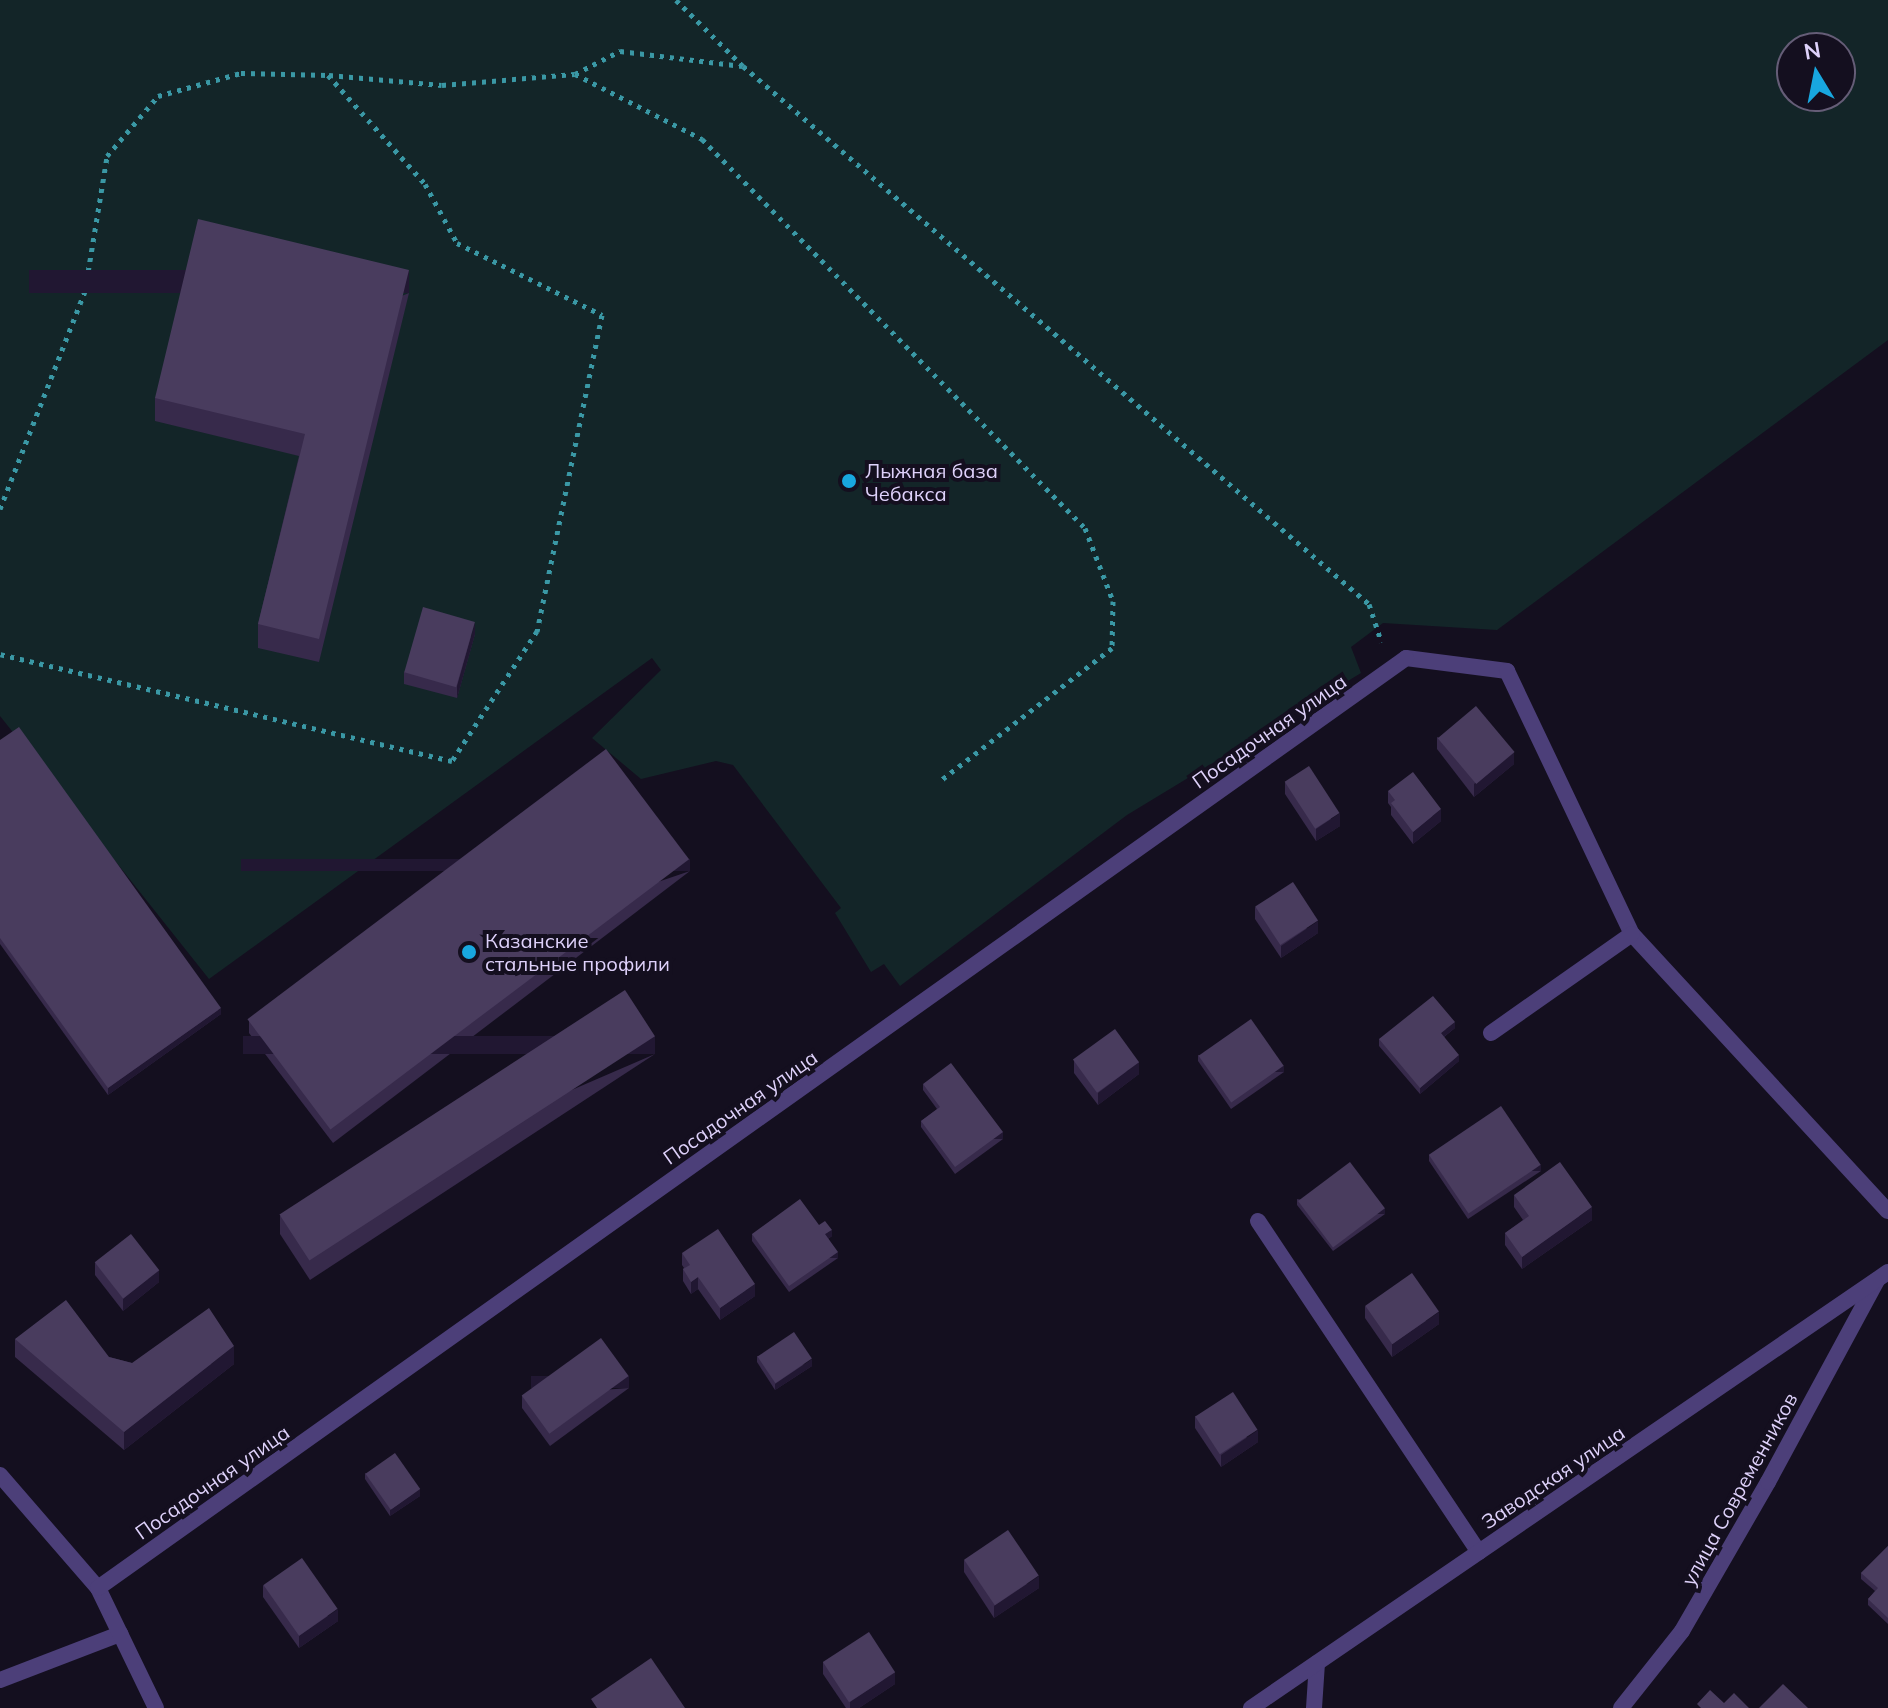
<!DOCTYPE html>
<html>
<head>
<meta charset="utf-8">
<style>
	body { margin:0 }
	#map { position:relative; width:1888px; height:1708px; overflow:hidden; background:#140f1f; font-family:Mulish,sans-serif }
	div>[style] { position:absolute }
	.green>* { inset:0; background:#132528 }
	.path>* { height:5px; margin-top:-2.5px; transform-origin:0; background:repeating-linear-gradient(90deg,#3a98a5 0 4px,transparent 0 10px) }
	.service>* { height:16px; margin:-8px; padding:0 8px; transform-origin:8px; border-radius:8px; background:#4c3f79 }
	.minor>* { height:16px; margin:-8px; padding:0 8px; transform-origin:8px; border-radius:8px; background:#4c3f79 }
	.tertiary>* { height:16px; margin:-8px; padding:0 8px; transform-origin:8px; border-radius:8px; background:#4c3f79 }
	.wall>* { inset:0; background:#372a4b }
	.shaded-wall>* { inset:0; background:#211732; transform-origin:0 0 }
	.building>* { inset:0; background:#493c5e; transform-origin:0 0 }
	.dots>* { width:22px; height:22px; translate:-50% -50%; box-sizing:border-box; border:4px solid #140f1f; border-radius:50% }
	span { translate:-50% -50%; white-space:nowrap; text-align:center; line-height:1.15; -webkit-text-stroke:8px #140f1f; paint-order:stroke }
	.poi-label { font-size:20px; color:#ded1fa }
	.left { translate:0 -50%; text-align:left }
	.street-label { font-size:20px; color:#ded1fa }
	.north { position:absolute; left:1776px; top:32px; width:80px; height:80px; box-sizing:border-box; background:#140f1f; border:2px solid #655d77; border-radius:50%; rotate:350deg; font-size:22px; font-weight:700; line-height:32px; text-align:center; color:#ded1fa }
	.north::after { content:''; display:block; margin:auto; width:28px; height:36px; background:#18a7df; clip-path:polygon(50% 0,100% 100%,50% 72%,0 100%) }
</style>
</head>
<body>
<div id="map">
	<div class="green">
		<div style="clip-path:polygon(evenodd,0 0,1888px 0,1888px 340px,1497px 630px,1383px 623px,1351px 647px,1361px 673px,1127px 815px,900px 986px,884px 964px,871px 972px,835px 913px,841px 908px,733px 765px,716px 761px,641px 779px,592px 738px,661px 670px,652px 658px,209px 979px,0 716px,0 0,1792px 48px,1840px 48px,1840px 96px,1792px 96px,1792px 48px)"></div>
	</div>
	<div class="path">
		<div style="left:676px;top:0;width:94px;rotate:44.6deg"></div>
		<div style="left:743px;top:66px;width:825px;rotate:40.68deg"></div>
		<div style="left:1369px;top:604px;width:40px;rotate:72deg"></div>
		<div style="left:575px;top:74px;width:51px;rotate:-27.1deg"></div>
		<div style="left:620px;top:51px;width:123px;rotate:7deg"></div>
		<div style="left:329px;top:75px;width:113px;rotate:5.1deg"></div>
		<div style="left:442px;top:85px;width:133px;rotate:-4.7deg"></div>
		<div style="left:575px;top:74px;width:143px;rotate:27.1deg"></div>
		<div style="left:702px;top:139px;width:546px;rotate:45.45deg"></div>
		<div style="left:1085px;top:528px;width:78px;rotate:69deg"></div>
		<div style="left:1113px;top:601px;width:47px;rotate:91.2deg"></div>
		<div style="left:1112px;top:648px;width:217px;rotate:142.3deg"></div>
		<div style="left:0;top:509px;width:234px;rotate:-68.7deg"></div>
		<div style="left:85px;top:291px;width:137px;rotate:-80.7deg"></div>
		<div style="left:107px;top:156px;width:79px;rotate:-49.6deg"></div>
		<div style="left:158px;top:96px;width:86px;rotate:-15.5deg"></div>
		<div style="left:241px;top:73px;width:87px;rotate:1.3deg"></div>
		<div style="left:328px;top:75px;width:146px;rotate:48.3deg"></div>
		<div style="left:425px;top:184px;width:67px;rotate:61.5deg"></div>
		<div style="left:457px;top:243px;width:162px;rotate:26.4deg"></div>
		<div style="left:602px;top:315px;width:323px;rotate:101.6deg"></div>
		<div style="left:537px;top:631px;width:155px;rotate:123.2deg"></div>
		<div style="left:452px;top:761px;width:464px;rotate:-166.7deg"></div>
	</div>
	<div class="service">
		<div style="left:1406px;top:658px;width:102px;rotate:7.3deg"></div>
		<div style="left:1507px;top:671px;width:291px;rotate:64.6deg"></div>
		<div style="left:1632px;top:934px;width:377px;rotate:47.3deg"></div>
		<div style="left:1491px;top:1033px;width:172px;rotate:-35.1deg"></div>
		<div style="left:0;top:1680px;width:129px;rotate:-21deg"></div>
		<div style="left:1314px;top:1708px;width:45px;rotate:-86.2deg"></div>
	</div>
	<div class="minor">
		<div style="left:1258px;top:1221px;width:398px;rotate:56.3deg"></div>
		<div style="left:0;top:1475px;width:150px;rotate:49.1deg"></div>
		<div style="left:98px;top:1588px;width:133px;rotate:64.2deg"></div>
		<div style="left:98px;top:1588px;width:1605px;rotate:-35.41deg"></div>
		<div style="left:1621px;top:1708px;width:98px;rotate:-51.6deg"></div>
		<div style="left:1682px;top:1631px;width:172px;rotate:-60deg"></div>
		<div style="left:1768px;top:1482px;width:230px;rotate:-61.6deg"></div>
	</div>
	<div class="tertiary">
		<div style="left:1251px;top:1708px;width:772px;rotate:-34.39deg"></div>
	</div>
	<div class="wall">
		<div style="clip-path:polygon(409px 293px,319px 662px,258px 648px,258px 624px,299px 456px,155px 421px,155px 398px)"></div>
		<div style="clip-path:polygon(475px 634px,457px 698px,404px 684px,404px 672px)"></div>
		<div style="clip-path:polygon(1437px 737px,1514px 764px,1474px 797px,1437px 749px)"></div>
		<div style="clip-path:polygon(0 740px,221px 1014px,108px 1095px,0 944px)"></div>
		<div style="clip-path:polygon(1285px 782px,1340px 826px,1316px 841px,1285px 794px)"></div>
		<div style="clip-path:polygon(1388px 791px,1441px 821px,1413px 844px,1391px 815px,1391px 807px,1388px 803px)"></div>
		<div style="clip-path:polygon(690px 871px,333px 1143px,249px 1033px,249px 1021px)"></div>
		<div style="clip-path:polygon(1255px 907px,1318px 933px,1281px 958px,1255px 919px)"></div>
		<div style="clip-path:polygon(1455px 1028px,1444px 1037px,1459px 1061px,1420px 1094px,1379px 1046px,1379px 1039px)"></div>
		<div style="clip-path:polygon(655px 1054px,310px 1280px,280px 1234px,280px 1216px)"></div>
		<div style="clip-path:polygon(1198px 1055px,1284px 1072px,1231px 1109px,1198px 1061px)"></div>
		<div style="clip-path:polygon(1074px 1061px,1139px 1074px,1098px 1105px,1074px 1073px)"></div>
		<div style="clip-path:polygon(923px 1084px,1003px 1139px,955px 1174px,921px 1127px,921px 1121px,937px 1109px,923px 1090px)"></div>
		<div style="clip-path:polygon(1429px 1155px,1541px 1171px,1468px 1219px,1429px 1161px)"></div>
		<div style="clip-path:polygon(1514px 1195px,1592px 1220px,1522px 1269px,1505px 1245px,1505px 1233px,1523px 1220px,1514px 1207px)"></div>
		<div style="clip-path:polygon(1297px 1199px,1385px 1214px,1333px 1251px,1297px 1205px)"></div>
		<div style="clip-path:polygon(819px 1225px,832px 1236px,828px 1239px,838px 1258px,789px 1292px,752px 1241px,752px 1234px)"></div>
		<div style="clip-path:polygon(682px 1253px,755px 1296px,720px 1320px,698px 1289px,691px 1294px,683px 1281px,683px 1269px,684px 1268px,682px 1265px)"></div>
		<div style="clip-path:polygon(95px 1263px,159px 1282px,123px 1311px,95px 1275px)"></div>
		<div style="clip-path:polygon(1365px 1306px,1439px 1324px,1392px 1357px,1365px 1318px)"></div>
		<div style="clip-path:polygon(15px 1339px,109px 1357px,132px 1363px,234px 1364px,124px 1450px,15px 1357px)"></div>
		<div style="clip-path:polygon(757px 1356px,812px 1366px,775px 1390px,757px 1362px)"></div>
		<div style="clip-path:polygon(629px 1388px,550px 1446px,522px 1408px,522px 1396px)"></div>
		<div style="clip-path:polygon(1195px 1416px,1258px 1442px,1221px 1467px,1195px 1428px)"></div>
		<div style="clip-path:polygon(365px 1473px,420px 1496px,390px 1516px,365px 1479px)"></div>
		<div style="clip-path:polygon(1888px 1546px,1888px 1624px,1868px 1605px,1868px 1599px,1875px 1591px,1861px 1579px,1861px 1573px)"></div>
		<div style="clip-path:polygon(964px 1560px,1039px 1588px,994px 1618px,964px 1572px)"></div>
		<div style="clip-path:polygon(263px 1585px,338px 1621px,299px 1648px,263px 1597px)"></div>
		<div style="clip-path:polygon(823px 1662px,895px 1684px,859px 1708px,846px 1708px,823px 1674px)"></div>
	</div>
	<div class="shaded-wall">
		<div style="left:409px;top:270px;width:23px;height:380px;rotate:90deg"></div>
		<div style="clip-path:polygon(475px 622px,475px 634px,457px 698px,457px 686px)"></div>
		<div style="clip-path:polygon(1514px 752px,1514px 764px,1474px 797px,1474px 784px)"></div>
		<div style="clip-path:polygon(1441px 809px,1441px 821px,1413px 844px,1413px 832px)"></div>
		<div style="clip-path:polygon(1340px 813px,1340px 826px,1316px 841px,1316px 829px)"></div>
		<div style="left:690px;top:859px;width:12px;height:449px;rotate:90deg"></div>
		<div style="clip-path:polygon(1318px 921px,1318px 933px,1281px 958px,1281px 946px)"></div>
		<div style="clip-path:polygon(221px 1008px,221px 1014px,108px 1095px,108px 1088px)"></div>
		<div style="clip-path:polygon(1455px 1022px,1455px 1028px,1441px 1039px,1441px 1033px)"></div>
		<div style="left:655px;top:1036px;width:18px;height:412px;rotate:90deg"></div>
		<div style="clip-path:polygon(1459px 1055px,1459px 1061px,1420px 1094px,1420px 1088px)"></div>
		<div style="clip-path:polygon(1139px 1062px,1139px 1074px,1098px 1105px,1098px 1093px)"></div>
		<div style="left:1284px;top:1066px;width:6px;height:65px;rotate:90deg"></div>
		<div style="left:1003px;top:1132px;width:7px;height:59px;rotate:90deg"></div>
		<div style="left:1541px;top:1165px;width:6px;height:87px;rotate:90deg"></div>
		<div style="clip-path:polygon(1592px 1207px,1592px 1220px,1522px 1269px,1522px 1257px)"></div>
		<div style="left:1385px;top:1208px;width:6px;height:64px;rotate:90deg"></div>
		<div style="clip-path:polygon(832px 1230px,832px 1236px,825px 1241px,825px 1234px)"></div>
		<div style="left:838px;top:1252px;width:6px;height:60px;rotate:90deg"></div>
		<div style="clip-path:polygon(159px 1270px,159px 1282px,123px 1311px,123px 1299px)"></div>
		<div style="clip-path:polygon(698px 1277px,698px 1289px,691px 1294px,691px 1282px)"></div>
		<div style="clip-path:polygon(755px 1284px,755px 1296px,720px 1320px,720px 1308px)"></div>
		<div style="clip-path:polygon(1439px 1312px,1439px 1324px,1392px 1357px,1392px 1344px)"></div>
		<div style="clip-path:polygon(234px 1346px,234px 1364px,124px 1450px,124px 1432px)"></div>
		<div style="clip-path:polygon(812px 1359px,812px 1366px,775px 1390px,775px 1384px)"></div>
		<div style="left:629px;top:1376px;width:12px;height:98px;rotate:90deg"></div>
		<div style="clip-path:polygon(1258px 1430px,1258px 1442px,1221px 1467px,1221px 1455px)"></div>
		<div style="clip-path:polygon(420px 1489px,420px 1496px,390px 1516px,390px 1510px)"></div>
		<div style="clip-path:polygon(1039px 1576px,1039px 1588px,994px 1618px,994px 1606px)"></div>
		<div style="clip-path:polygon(338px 1609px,338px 1621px,299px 1648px,299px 1636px)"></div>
		<div style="clip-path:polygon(895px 1672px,895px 1684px,859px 1708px,850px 1708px,850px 1702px)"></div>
	</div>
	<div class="building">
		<div style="clip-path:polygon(198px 219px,409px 270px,319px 639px,258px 624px,305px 434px,155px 398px)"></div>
		<div style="left:423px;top:607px;width:54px;height:68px;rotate:16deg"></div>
		<div style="left:1476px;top:706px;width:60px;height:50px;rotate:50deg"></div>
		<div style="clip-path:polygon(19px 727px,221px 1008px,108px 1088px,0 938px,0 740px)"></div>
		<div style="left:606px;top:749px;width:138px;height:449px;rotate:53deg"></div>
		<div style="left:1309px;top:766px;width:56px;height:29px;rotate:57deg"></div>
		<div style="clip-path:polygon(1413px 772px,1441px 809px,1413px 832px,1391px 803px,1395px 800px,1388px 791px)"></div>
		<div style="left:1293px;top:882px;width:46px;height:45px;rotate:57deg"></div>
		<div style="left:625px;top:990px;width:55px;height:412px;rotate:57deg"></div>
		<div style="clip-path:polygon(1433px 996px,1455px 1022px,1441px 1033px,1459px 1055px,1420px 1088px,1379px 1039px)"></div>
		<div style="left:1251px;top:1019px;width:57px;height:64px;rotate:55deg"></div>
		<div style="left:1115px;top:1029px;width:41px;height:52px;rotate:54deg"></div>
		<div style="clip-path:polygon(951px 1063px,1003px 1132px,955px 1167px,921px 1121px,940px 1107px,923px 1084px)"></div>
		<div style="left:1501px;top:1106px;width:71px;height:87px;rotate:56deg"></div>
		<div style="left:1350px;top:1162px;width:58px;height:65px;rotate:53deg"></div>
		<div style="clip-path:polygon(1560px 1162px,1592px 1207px,1522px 1257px,1505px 1233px,1529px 1216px,1514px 1195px)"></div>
		<div style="clip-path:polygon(800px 1199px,819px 1225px,825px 1221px,832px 1230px,825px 1234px,838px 1252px,789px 1286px,752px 1234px)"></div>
		<div style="clip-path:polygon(718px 1229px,755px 1284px,720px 1308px,698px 1277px,691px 1282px,683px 1269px,690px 1265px,682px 1253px)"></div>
		<div style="left:131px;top:1234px;width:46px;height:46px;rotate:52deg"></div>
		<div style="left:1412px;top:1273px;width:47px;height:57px;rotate:55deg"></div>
		<div style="clip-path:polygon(66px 1300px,109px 1357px,132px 1363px,209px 1308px,234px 1346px,124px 1432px,15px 1339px)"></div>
		<div style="left:794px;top:1332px;width:32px;height:44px;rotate:56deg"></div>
		<div style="left:601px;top:1338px;width:47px;height:98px;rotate:54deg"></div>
		<div style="left:1233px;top:1392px;width:45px;height:45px;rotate:57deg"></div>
		<div style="left:395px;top:1453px;width:44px;height:36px;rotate:55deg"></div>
		<div style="left:1008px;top:1530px;width:55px;height:53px;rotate:56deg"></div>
		<div style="clip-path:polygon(1888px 1546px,1888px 1618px,1868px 1599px,1878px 1588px,1861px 1573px)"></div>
		<div style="left:302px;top:1558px;width:62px;height:47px;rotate:55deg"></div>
		<div style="left:869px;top:1632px;width:48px;height:55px;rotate:57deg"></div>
		<div style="clip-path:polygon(651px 1658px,685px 1708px,597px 1708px,591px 1699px)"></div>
		<div style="clip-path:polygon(1783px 1684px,1808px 1708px,1759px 1708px)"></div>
		<div style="clip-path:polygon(1710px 1690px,1724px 1703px,1734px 1693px,1749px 1708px,1701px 1708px,1697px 1704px)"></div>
	</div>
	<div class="dots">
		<div style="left:849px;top:481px;background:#18a7df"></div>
		<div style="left:469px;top:952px;background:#18a7df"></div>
	</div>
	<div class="poi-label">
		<span class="left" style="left:865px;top:482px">Лыжная база<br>Чебакса</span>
		<span class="left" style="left:485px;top:952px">Казанские<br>стальные профили</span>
	</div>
	<div class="street-label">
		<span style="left:1269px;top:731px;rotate:-35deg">Посадочная улица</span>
		<span style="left:740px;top:1107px;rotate:-35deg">Посадочная улица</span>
		<span style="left:1553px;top:1477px;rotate:-34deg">Заводская улица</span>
		<span style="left:212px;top:1482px;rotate:-35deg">Посадочная улица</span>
		<span style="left:1739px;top:1489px;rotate:-61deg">улица Современников</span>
	</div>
	<div class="north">N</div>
</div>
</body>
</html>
